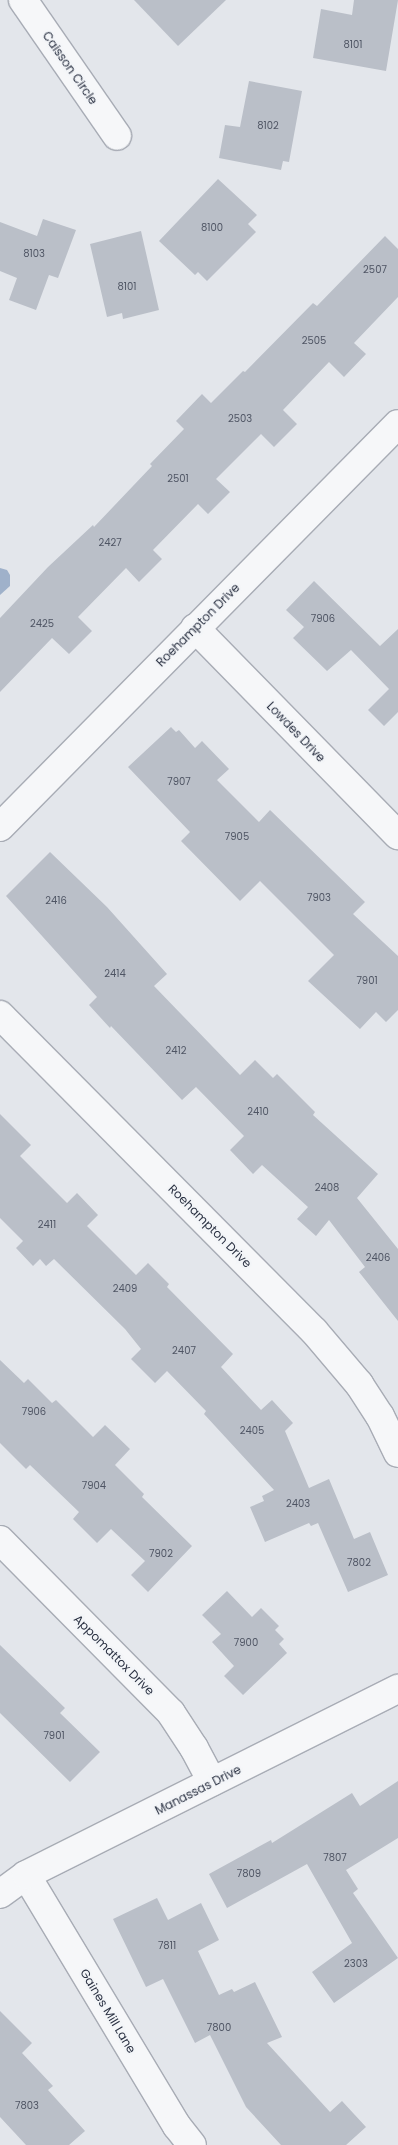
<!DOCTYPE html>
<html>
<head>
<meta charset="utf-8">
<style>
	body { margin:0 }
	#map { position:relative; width:398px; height:2145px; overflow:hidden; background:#e3e6eb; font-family:Poppins,sans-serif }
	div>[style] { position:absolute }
	.water>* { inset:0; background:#9fb1ca }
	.building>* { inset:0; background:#babfc8 }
	.roads { filter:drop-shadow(1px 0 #a8acb5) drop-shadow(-1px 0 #a8acb5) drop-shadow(0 1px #a8acb5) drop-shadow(0 -1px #a8acb5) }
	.minor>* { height:28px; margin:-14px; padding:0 14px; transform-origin:14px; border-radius:14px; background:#f6f7f9 }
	span { translate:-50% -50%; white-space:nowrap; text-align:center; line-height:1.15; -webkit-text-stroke:4.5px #f3f5f8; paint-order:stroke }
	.number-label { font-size:10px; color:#4f5564 }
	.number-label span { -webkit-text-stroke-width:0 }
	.street-label { font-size:12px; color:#2b3243 }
</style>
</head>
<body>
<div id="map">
	<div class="water">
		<div style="clip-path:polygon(0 568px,7px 570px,10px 575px,10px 586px,0 595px)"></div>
	</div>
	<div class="building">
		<div style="clip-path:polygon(134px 0,226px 0,178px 46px)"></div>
		<div style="clip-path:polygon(354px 0,398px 0,386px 71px,313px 58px,321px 9px,352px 15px)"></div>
		<div style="clip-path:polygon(249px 81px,302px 91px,289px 162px,283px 161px,281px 170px,219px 158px,225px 125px,240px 127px)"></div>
		<div style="clip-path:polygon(218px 179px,257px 215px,248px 224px,256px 232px,207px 281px,198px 272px,195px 275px,159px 241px)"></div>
		<div style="clip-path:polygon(43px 219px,76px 230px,58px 278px,49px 275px,36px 310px,9px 300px,17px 278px,0 271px,0 222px,37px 236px)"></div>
		<div style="clip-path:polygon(141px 231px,159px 310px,123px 319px,122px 313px,107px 317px,90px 244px)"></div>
		<div style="clip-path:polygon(385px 236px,398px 249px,398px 297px,354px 343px,366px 354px,344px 377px,329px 362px,283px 410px,297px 424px,274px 447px,261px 434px,216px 479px,230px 492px,208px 514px,198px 504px,153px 550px,162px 559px,139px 582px,126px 568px,78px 617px,92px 631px,69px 654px,52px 638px,0 692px,0 618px,48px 567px,93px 525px,94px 527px,152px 466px,150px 464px,184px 429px,176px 421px,202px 394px,211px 403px,243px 371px,245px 372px,313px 303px,317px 306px)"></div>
		<div style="clip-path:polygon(314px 581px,380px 646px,398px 629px,398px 712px,384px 726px,368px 710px,389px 689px,351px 650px,327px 671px,293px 638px,304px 627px,286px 610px)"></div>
		<div style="clip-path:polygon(171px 727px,176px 732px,179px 730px,195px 748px,202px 741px,229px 769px,217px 780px,259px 822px,270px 810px,365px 902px,353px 914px,398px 956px,398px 1010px,386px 1022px,376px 1012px,360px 1029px,308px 981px,334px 955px,260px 881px,240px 901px,181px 841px,190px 832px,128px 767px)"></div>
		<div style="clip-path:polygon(50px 852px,107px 907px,167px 974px,154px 986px,240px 1075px,255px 1060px,273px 1078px,277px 1074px,315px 1112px,313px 1115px,378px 1174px,357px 1198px,398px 1249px,398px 1321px,359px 1272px,365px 1267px,329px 1220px,316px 1236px,297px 1219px,308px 1207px,262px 1165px,253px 1174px,230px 1150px,244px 1136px,196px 1087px,182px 1100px,111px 1026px,110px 1028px,89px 1005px,97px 997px,6px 896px)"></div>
		<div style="clip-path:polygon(0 1114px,31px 1145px,20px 1156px,67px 1203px,77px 1193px,98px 1215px,87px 1226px,136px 1275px,148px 1263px,169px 1284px,167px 1287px,233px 1354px,221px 1367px,261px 1410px,272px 1400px,293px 1423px,285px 1431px,309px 1488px,329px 1479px,354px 1539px,370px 1532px,388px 1575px,348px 1592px,318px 1523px,311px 1526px,309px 1523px,265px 1542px,250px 1507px,264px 1501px,262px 1496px,274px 1490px,204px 1414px,206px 1411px,167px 1371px,155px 1383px,131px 1359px,141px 1349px,125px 1329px,54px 1259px,46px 1266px,40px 1259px,33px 1266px,16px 1248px,23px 1241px,0 1218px)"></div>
		<div style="clip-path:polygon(0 1360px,24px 1383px,28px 1379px,52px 1403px,56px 1400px,93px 1437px,105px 1425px,130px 1449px,115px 1465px,144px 1494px,142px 1497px,192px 1546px,148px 1592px,131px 1575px,145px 1561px,111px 1529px,97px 1543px,73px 1519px,79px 1512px,30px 1465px,26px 1469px,0 1443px)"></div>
		<div style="clip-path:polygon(227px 1591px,252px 1617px,261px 1608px,279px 1626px,275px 1630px,284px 1639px,279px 1644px,287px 1653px,243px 1695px,224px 1676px,234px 1666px,212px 1642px,221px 1634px,202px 1615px)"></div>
		<div style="clip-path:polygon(0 1645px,65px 1708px,60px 1713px,100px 1752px,70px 1782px,0 1713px)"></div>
		<div style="clip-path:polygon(398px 1781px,398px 1838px,346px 1870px,358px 1889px,353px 1893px,398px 1958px,334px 2003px,312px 1972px,352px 1943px,307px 1864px,227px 1908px,209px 1874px,271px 1840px,272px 1843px,352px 1793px,360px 1806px)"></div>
		<div style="clip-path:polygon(157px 1898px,168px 1920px,201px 1903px,219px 1940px,198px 1951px,219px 1995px,232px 1989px,234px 1992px,255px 1982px,282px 2037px,267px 2043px,330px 2112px,342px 2101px,366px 2127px,346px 2145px,281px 2145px,246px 2107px,210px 2035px,195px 2043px,163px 1979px,146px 1987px,113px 1919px)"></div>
		<div style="clip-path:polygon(0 2011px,32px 2043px,22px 2053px,53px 2086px,48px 2090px,85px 2131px,69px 2145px,26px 2145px,0 2117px)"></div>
	</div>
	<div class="roads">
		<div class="minor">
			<div style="left:23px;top:0;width:165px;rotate:55.3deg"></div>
			<div style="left:195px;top:628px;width:290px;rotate:45.6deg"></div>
			<div style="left:0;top:827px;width:566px;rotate:-45.36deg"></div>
			<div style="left:0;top:1015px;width:445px;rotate:45.2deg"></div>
			<div style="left:314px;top:1331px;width:70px;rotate:49.7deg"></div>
			<div style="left:359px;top:1384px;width:38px;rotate:57deg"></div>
			<div style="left:380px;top:1416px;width:41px;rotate:64.1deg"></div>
			<div style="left:0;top:1540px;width:243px;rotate:45.3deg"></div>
			<div style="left:171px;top:1713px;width:42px;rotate:56.7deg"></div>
			<div style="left:194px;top:1748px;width:38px;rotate:62deg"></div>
			<div style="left:26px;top:1875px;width:293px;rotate:59deg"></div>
			<div style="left:177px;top:2126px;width:24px;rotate:52deg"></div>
			<div style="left:0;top:1894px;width:32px;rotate:-36deg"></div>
			<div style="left:26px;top:1875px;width:416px;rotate:-26.6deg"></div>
		</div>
	</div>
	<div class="number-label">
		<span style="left:353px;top:45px">8101</span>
		<span style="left:268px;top:126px">8102</span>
		<span style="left:212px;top:228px">8100</span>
		<span style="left:34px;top:254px">8103</span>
		<span style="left:375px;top:270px">2507</span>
		<span style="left:127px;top:287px">8101</span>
		<span style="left:314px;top:341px">2505</span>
		<span style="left:240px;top:419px">2503</span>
		<span style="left:178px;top:479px">2501</span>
		<span style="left:110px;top:543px">2427</span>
		<span style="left:323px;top:619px">7906</span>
		<span style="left:42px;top:624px">2425</span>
		<span style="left:179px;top:782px">7907</span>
		<span style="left:237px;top:837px">7905</span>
		<span style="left:319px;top:898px">7903</span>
		<span style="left:56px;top:901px">2416</span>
		<span style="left:115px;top:974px">2414</span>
		<span style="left:367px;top:981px">7901</span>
		<span style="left:176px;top:1051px">2412</span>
		<span style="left:258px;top:1112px">2410</span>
		<span style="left:327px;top:1188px">2408</span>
		<span style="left:47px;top:1225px">2411</span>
		<span style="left:378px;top:1258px">2406</span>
		<span style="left:125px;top:1289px">2409</span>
		<span style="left:184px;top:1351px">2407</span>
		<span style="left:34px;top:1412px">7906</span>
		<span style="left:252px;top:1431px">2405</span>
		<span style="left:94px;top:1486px">7904</span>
		<span style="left:298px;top:1504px">2403</span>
		<span style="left:161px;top:1554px">7902</span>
		<span style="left:359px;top:1563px">7802</span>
		<span style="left:246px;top:1643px">7900</span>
		<span style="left:54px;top:1736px">7901</span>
		<span style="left:335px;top:1858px">7807</span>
		<span style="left:249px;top:1874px">7809</span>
		<span style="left:167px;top:1946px">7811</span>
		<span style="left:356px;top:1964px">2303</span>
		<span style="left:219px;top:2028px">7800</span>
		<span style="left:27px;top:2106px">7803</span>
	</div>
	<div class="street-label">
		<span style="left:70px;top:68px;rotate:55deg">Caisson Circle</span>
		<span style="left:198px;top:625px;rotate:-45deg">Roehampton Drive</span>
		<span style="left:296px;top:732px;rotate:46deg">Lowdes Drive</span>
		<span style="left:210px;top:1226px;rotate:45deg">Roehampton Drive</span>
		<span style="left:114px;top:1655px;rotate:45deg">Appomattox Drive</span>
		<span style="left:198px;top:1790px;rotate:-27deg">Manassas Drive</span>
		<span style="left:108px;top:2011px;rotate:59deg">Gaines Mill Lane</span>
	</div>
</div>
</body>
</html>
